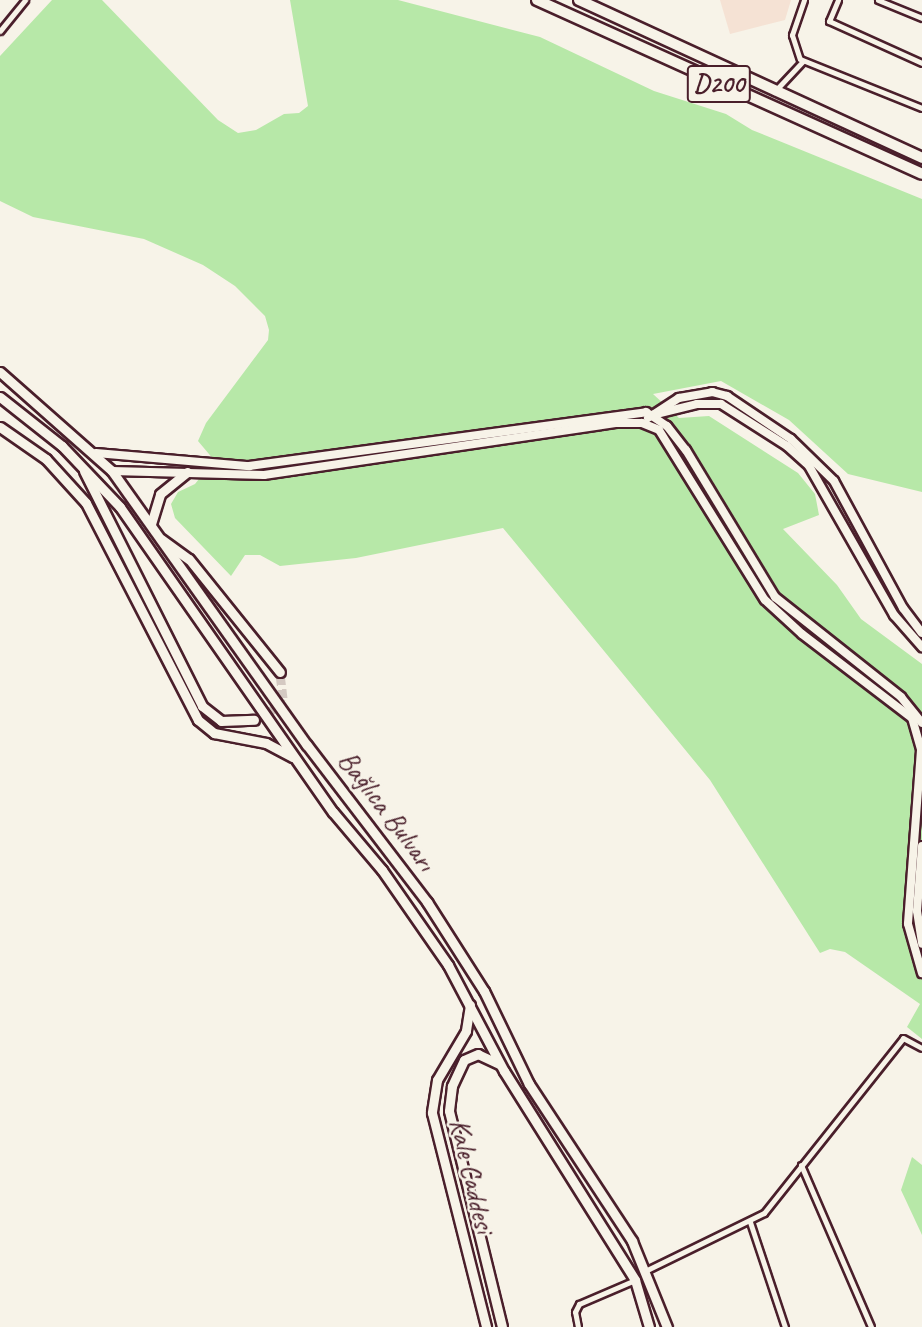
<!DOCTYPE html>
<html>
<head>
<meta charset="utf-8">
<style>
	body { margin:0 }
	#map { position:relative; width:922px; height:1327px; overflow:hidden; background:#f7f3e8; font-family:Caveat,sans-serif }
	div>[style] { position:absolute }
	.built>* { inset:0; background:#f5e2d4 }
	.green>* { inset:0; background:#b7e8a8 }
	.primary-tunnel>* { height:9px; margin-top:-4.5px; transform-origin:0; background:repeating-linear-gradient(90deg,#d4c9c2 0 9px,transparent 0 13.5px) }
	.roads { filter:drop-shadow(2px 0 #4a1f2b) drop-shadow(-2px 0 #4a1f2b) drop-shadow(0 2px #4a1f2b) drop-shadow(0 -2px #4a1f2b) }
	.street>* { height:5px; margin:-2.5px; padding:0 2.5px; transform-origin:2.5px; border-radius:2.5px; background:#f7f3e8 }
	.secondary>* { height:8px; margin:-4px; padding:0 4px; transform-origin:4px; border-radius:4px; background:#f7f3e8 }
	.primary>* { height:9px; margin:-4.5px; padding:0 4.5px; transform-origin:4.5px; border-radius:4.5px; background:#f7f3e8 }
	.highway>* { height:10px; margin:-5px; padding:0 5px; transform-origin:5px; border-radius:5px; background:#f7f3e8 }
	span { translate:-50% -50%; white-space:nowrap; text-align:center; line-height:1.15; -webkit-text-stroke:5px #f7f3e8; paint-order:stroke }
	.shield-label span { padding:2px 5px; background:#f7f3e8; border:2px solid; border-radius:5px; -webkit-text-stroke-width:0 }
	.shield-label { font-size:26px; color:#4a1f2b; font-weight:700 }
	.street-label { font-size:28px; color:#4a1f2b }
</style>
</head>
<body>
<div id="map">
	<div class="built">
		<div style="clip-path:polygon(720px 0,791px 0,785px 20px,730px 34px)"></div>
	</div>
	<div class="green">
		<div style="clip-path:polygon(52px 0,102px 0,218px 120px,238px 133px,256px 130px,284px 114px,299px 113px,308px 106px,290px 0,398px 0,540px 37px,654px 91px,726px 114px,752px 130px,922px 199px,922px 492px,848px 474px,789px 420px,721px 381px,653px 394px,679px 418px,709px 416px,798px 473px,815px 494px,819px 515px,783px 529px,837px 585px,861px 619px,922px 664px,922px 1039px,907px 1027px,920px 1004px,845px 952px,830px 949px,820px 953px,710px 780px,503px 528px,356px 558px,280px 566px,260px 555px,245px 555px,231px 576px,175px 518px,171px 504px,178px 492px,195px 484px,214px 460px,198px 441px,206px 423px,268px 340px,269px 330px,265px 316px,235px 286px,203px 265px,144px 239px,33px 217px,0 201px,0 56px)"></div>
		<div style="clip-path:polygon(912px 1157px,922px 1165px,922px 1235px,901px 1190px)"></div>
	</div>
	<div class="primary-tunnel">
		<div style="left:254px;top:720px;width:23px;rotate:-29deg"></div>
		<div style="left:274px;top:709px;width:14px;rotate:-51deg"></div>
		<div style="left:283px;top:698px;width:26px;rotate:-97deg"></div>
	</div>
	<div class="roads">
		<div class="street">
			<div style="left:804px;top:0;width:37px;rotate:109deg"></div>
			<div style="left:792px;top:35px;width:25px;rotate:72deg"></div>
			<div style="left:800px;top:59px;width:131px;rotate:21.9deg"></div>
			<div style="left:838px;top:0;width:23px;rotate:113deg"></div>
			<div style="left:829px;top:21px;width:102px;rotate:24.3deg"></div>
			<div style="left:878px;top:0;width:48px;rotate:22.2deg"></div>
			<div style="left:0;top:31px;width:40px;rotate:-51deg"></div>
			<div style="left:774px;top:92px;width:42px;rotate:-46.9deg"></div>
			<div style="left:801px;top:1165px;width:176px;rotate:66.6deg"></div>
			<div style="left:750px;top:1222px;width:111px;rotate:71.6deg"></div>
			<div style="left:647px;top:1270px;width:130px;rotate:-26deg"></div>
			<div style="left:764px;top:1213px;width:223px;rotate:-51.5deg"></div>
			<div style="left:903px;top:1038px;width:21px;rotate:28deg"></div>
			<div style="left:578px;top:1327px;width:15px;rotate:-101deg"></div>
			<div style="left:575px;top:1312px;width:9px;rotate:-63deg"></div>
			<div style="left:579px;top:1304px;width:61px;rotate:-23.2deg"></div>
		</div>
		<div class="secondary">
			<div style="left:652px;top:415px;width:46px;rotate:-13.7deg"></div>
			<div style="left:697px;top:404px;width:24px"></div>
			<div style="left:721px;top:404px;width:78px;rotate:32.5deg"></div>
			<div style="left:787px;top:446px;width:30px;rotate:42deg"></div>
			<div style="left:809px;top:466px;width:172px;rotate:60.3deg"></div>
			<div style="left:894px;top:615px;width:43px;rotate:48.8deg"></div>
			<div style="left:648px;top:418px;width:37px;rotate:-33deg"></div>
			<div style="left:679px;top:398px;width:34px;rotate:-10deg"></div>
			<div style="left:712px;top:392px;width:16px;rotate:15deg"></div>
			<div style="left:727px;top:396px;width:77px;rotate:33.9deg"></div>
			<div style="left:791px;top:439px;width:60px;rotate:44.3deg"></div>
			<div style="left:834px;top:481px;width:145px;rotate:61.5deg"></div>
			<div style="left:903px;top:608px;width:31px;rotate:53deg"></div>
			<div style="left:96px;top:453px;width:154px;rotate:4.9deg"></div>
			<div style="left:249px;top:466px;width:401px;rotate:-7.7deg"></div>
			<div style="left:646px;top:412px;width:25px;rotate:34deg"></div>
			<div style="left:667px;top:426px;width:31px;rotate:52deg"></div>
			<div style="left:686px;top:450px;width:172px;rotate:58.8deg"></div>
			<div style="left:775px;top:597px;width:161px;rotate:38.4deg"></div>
			<div style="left:901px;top:697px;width:33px;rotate:51deg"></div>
			<div style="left:112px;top:471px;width:152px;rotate:1.5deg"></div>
			<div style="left:264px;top:475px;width:357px;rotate:-8.4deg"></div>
			<div style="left:617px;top:423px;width:25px"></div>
			<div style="left:642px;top:423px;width:18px;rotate:22deg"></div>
			<div style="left:659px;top:430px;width:200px;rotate:58.1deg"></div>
			<div style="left:765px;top:600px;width:50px;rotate:42.6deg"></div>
			<div style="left:802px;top:634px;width:138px;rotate:37.4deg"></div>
			<div style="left:912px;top:718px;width:33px;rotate:74deg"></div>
			<div style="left:921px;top:750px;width:174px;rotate:94.3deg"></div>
			<div style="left:908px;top:924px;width:51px;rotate:74.1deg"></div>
			<div style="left:922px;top:846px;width:65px;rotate:94.4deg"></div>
			<div style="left:917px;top:911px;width:33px;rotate:81deg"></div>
		</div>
		<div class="primary">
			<div style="left:0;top:372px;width:149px;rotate:41.5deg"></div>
			<div style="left:112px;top:471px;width:336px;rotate:54.6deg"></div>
			<div style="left:307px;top:745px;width:198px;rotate:52.6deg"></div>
			<div style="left:427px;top:902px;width:106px;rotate:57.4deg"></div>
			<div style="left:484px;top:991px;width:103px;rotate:64.2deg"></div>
			<div style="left:529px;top:1084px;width:188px;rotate:56.7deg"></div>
			<div style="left:632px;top:1241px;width:93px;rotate:67.9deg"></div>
			<div style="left:0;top:397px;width:79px;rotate:38.3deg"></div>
			<div style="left:62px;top:446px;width:84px;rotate:46.4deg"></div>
			<div style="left:120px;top:507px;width:372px;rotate:55.1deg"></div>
			<div style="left:333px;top:812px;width:76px;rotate:49.8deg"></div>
			<div style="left:382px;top:870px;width:116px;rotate:55.2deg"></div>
			<div style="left:448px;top:965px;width:120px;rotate:62.2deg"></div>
			<div style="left:504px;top:1071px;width:247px;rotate:57.9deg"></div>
			<div style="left:635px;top:1280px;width:49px;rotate:73.4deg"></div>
			<div style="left:0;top:427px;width:56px;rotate:34.8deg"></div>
			<div style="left:46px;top:459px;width:59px;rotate:47.7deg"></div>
			<div style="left:86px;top:503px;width:244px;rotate:62.7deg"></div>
			<div style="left:198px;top:720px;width:21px;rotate:39deg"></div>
			<div style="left:214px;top:733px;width:53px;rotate:10.9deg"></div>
			<div style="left:266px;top:743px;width:30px;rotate:28deg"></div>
			<div style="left:84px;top:471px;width:263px;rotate:63.3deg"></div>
			<div style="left:202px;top:706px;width:24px;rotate:38deg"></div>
			<div style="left:221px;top:721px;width:33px;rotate:-2deg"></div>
			<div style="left:151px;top:524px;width:31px;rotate:-73deg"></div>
			<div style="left:160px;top:494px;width:35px;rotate:-39deg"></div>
			<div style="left:161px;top:539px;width:34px;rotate:36deg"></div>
			<div style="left:189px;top:559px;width:145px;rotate:51.2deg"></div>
			<div style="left:470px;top:1005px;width:26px;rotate:99deg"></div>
			<div style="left:466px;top:1031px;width:57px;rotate:120.6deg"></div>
			<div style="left:437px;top:1080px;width:33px;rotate:99deg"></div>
			<div style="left:432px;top:1113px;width:221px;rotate:75.8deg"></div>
			<div style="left:499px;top:1064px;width:23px;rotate:-155deg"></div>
			<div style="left:478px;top:1054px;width:15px;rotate:157deg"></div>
			<div style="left:464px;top:1060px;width:29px;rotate:115deg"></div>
			<div style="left:452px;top:1086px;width:25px;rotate:97deg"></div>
			<div style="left:449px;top:1111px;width:222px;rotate:76.2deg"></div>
		</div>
		<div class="highway">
			<div style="left:537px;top:0;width:422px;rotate:24.3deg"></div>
			<div style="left:579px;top:0;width:378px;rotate:24.7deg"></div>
		</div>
	</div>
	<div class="shield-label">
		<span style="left:719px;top:84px">D200</span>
	</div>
	<div class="street-label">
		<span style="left:387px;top:811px;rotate:53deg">Bağlıca Bulvarı</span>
		<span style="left:472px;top:1176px;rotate:77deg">Kale Caddesi</span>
	</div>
</div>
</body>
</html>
